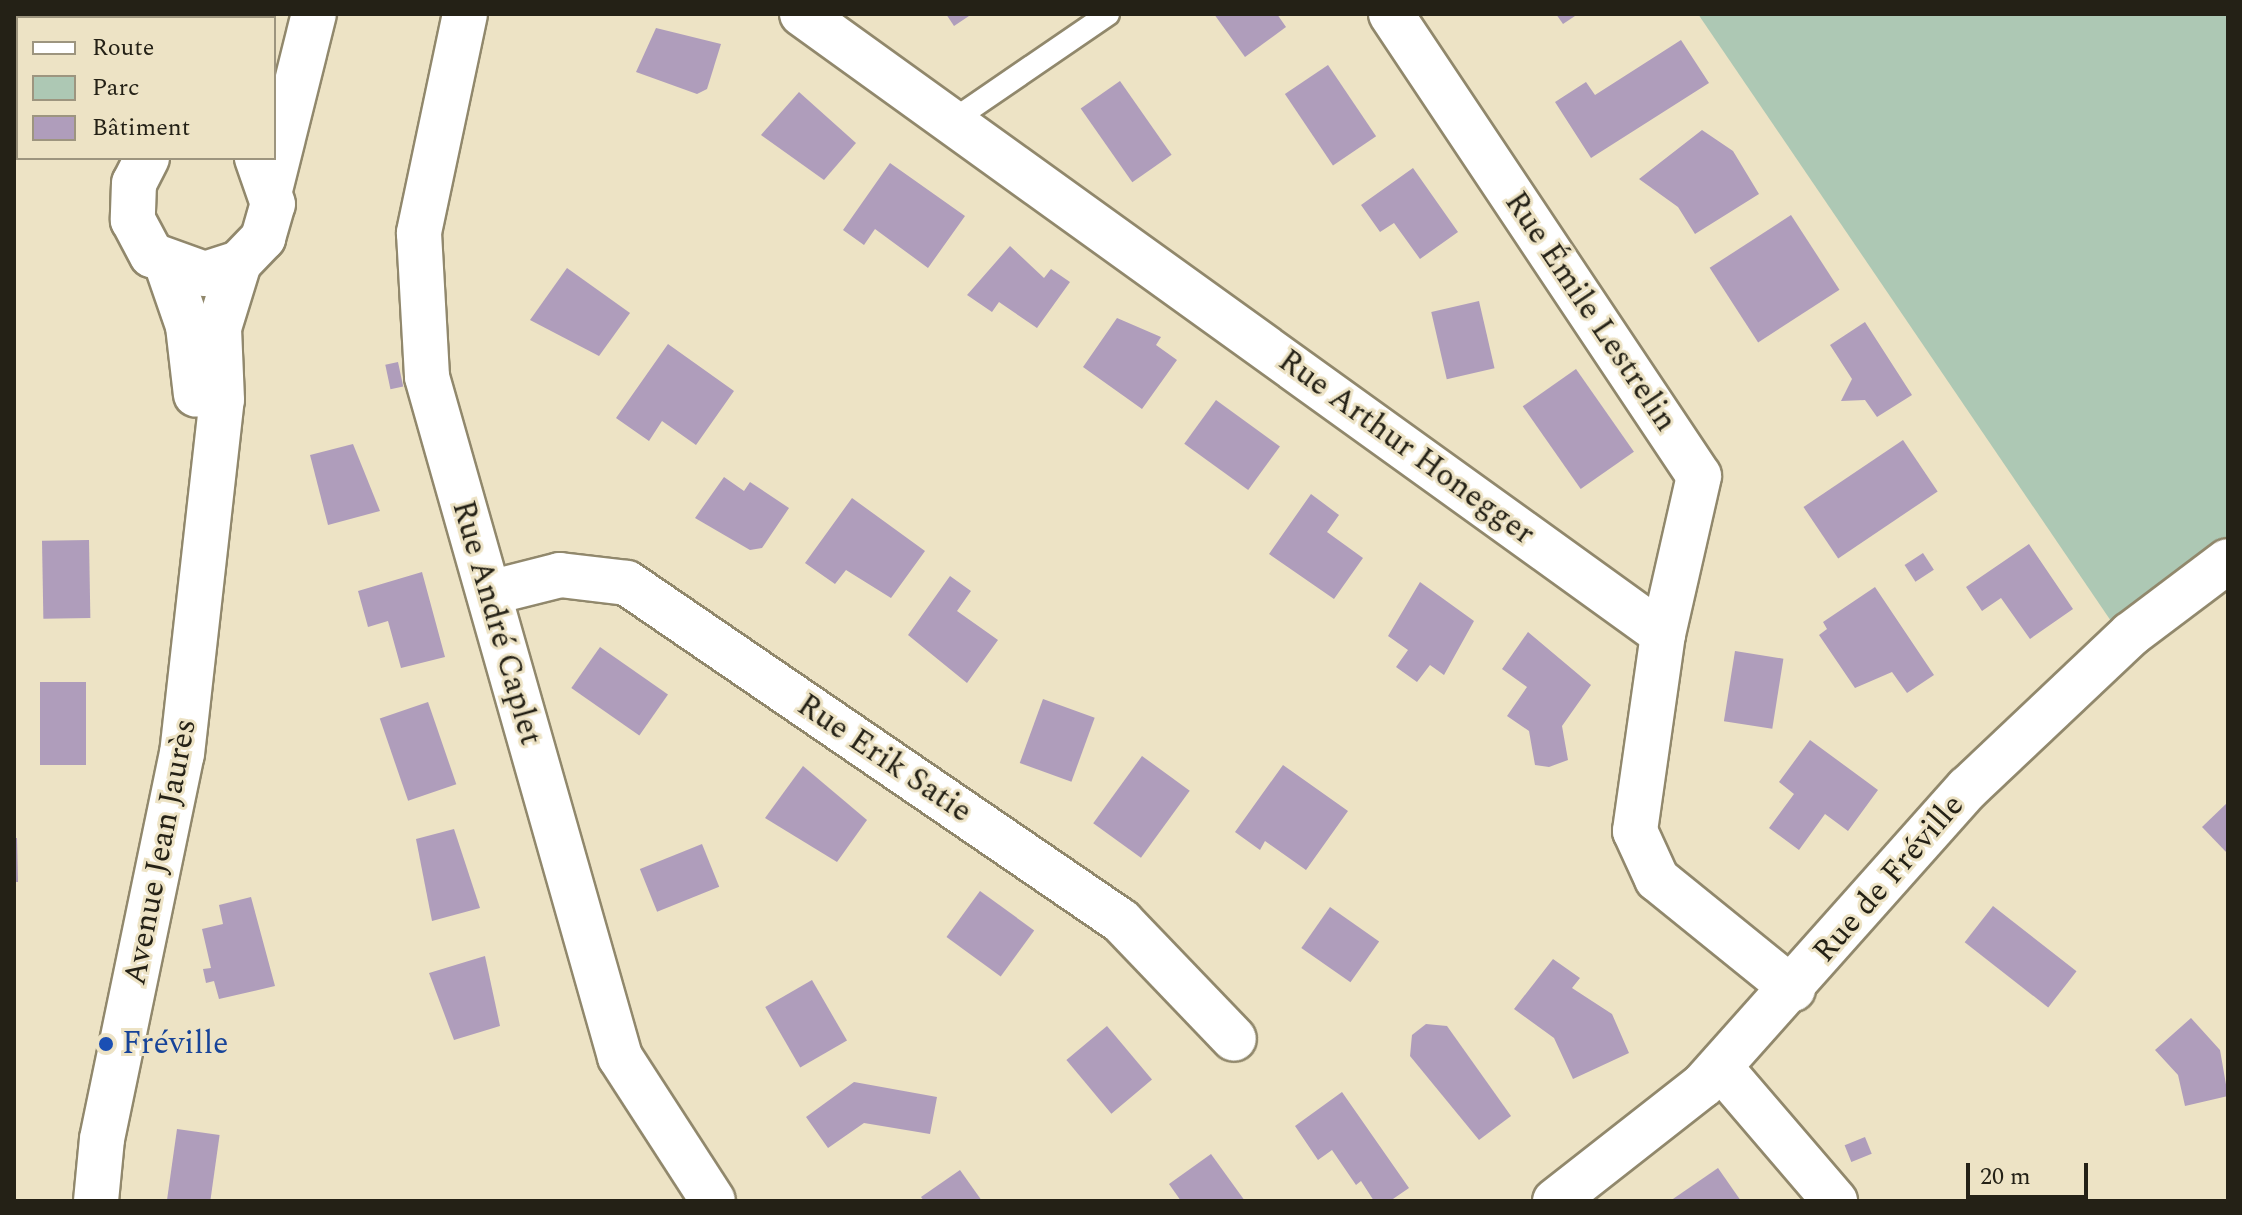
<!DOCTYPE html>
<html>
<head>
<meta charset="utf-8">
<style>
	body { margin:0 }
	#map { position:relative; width:2242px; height:1215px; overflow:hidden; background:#ede3c5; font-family:Spectral,serif }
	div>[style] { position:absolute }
	.green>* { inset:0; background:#adc8b4 }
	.building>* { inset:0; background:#af9dbb; transform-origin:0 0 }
	.roads { filter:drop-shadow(2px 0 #91886c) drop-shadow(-2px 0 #91886c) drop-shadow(0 2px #91886c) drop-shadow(0 -2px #91886c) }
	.lane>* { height:22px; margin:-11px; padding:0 11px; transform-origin:11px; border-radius:11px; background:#fff }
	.street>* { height:44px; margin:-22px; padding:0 22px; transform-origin:22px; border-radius:22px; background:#fff }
	.secondary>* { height:44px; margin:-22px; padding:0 22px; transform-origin:22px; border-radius:22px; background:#fff }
	.dots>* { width:22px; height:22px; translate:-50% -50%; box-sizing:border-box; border:4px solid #ede3c5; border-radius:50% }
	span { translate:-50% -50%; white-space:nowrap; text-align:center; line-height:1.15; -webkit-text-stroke:6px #ede3c5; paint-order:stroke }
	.street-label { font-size:32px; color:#242116 }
	.transit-label { font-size:32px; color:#164399 }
	.left { translate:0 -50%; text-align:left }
	.frame { position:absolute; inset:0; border:16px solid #242116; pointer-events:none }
	.legend { position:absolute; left:16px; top:16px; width:260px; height:144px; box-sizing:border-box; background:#ede3c5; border:2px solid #9d957f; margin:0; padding:10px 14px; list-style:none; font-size:24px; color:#242116 }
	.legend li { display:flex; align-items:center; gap:16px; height:40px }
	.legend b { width:40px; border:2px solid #9d957f }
	.scale { position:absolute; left:1966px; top:1163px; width:122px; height:36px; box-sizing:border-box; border:4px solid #242116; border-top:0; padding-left:10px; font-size:24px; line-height:28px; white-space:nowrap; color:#242116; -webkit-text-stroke:6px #ede3c5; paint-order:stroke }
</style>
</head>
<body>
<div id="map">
	<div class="green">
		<div style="clip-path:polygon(1698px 14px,2228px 14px,2228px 539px,2113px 624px)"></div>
	</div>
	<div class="building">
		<div style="clip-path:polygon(946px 14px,972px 14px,954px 26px)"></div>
		<div style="clip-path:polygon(1214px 14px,1277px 14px,1286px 27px,1245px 57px)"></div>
		<div style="clip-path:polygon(1556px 14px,1578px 14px,1563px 24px)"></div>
		<div style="clip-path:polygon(656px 28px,721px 44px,707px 89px,697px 94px,636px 72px)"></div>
		<div style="clip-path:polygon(1681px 40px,1709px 83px,1591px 158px,1555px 102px,1586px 82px,1595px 95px)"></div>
		<div style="left:1328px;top:65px;width:86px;height:52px;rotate:56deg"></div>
		<div style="left:1120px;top:81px;width:90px;height:48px;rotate:55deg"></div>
		<div style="clip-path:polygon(799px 92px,856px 143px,824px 180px,761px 135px)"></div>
		<div style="clip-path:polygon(1702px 130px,1733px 151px,1759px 194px,1695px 234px,1678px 207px,1639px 179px)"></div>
		<div style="clip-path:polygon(890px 163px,965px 216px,928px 268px,875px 229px,864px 245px,843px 230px)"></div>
		<div style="clip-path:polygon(1413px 168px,1458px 232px,1420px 259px,1394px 223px,1380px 232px,1361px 205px)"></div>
		<div style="left:1791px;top:215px;width:89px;height:97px;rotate:57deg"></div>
		<div style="clip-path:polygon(1010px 246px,1044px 278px,1051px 269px,1070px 282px,1037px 328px,999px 302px,992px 312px,967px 295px)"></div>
		<div style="clip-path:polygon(567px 268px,630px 313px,599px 356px,530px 320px)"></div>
		<div style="left:1479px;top:301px;width:69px;height:49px;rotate:77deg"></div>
		<div style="clip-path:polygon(1117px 318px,1161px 337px,1156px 345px,1177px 360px,1142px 409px,1083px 367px)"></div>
		<div style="clip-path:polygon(1865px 322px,1912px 395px,1877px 417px,1865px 400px,1841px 401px,1852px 379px,1830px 345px)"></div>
		<div style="clip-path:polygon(668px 344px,734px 391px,696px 445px,662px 421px,649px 441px,616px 418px)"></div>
		<div style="left:398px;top:362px;width:25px;height:13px;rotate:78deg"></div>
		<div style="left:1576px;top:369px;width:101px;height:65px;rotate:55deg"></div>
		<div style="left:1216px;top:400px;width:79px;height:54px;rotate:36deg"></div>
		<div style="left:1903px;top:440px;width:62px;height:120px;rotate:56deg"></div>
		<div style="clip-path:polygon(353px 444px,380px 511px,328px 525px,310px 455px)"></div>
		<div style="clip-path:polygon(724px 477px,744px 491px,750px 482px,789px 508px,762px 548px,750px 550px,695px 518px)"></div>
		<div style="clip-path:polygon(1311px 494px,1339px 515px,1327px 532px,1363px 558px,1334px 599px,1269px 554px)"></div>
		<div style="clip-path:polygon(852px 498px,925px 551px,891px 598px,846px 570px,835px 584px,805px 563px)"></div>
		<div style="left:89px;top:540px;width:78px;height:47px;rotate:89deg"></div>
		<div style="clip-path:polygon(2029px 544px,2073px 609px,2030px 639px,2001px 598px,1982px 611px,1966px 587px)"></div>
		<div style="left:1923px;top:553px;width:20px;height:22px;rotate:57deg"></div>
		<div style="clip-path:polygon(422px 572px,445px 657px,401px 668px,388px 621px,368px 627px,358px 591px)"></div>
		<div style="clip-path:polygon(950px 576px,971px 591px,957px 611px,998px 640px,967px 683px,908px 635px)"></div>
		<div style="clip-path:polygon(1420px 582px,1474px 621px,1444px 675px,1430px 665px,1417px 682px,1396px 667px,1408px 650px,1388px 636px)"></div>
		<div style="clip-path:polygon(1875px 587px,1934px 675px,1907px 693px,1892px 672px,1855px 688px,1819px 635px,1827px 629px,1823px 622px)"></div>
		<div style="clip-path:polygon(1528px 632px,1591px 685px,1562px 726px,1568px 760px,1549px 767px,1535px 765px,1529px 731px,1507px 716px,1527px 687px,1502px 669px)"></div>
		<div style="left:600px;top:647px;width:83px;height:50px;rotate:35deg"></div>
		<div style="left:1735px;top:651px;width:49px;height:71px;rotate:9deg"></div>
		<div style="left:40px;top:682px;width:46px;height:83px"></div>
		<div style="left:1043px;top:699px;width:55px;height:68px;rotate:20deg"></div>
		<div style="left:428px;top:702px;width:87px;height:51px;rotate:71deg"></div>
		<div style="clip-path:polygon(1810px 740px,1878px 790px,1848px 831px,1825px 814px,1799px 850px,1769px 828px,1794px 794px,1779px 782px)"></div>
		<div style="left:1142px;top:756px;width:59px;height:83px;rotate:36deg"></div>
		<div style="clip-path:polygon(1283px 765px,1348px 811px,1306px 870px,1265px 841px,1260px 850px,1235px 832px)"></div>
		<div style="clip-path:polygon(803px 766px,867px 820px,837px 862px,765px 818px)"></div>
		<div style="clip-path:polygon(2228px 802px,2228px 854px,2202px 827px)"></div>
		<div style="clip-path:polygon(454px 829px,480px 908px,432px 921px,416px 839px)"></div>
		<div style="clip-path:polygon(14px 838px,17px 838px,18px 882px,14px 882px)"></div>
		<div style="left:702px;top:844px;width:46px;height:67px;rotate:68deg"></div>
		<div style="left:980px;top:891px;width:67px;height:57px;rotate:36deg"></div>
		<div style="clip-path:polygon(251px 897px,275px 986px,219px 999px,214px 981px,206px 983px,203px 969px,211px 968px,202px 929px,223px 924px,219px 905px)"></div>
		<div style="left:1993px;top:906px;width:106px;height:46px;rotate:38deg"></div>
		<div style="left:1330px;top:907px;width:60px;height:50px;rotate:35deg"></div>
		<div style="clip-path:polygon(485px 956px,500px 1026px,454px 1040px,429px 973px)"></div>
		<div style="clip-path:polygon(1553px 959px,1580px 978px,1572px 988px,1612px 1014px,1629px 1053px,1573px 1079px,1554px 1038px,1514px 1009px)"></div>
		<div style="left:812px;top:980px;width:70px;height:54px;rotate:60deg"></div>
		<div style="clip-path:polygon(2191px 1018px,2220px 1050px,2228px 1096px,2185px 1106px,2178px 1075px,2155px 1050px)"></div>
		<div style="clip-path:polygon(1426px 1024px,1447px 1026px,1511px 1116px,1479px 1140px,1410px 1056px,1412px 1035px)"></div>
		<div style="left:1107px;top:1026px;width:70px;height:53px;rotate:50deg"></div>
		<div style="clip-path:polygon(854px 1082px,937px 1097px,930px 1134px,864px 1123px,828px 1148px,806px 1117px)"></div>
		<div style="clip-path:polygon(1342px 1092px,1409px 1188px,1390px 1201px,1374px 1201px,1361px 1181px,1356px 1185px,1332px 1150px,1318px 1160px,1295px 1126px)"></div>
		<div style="left:177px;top:1129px;width:43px;height:73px;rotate:8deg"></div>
		<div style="left:1865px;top:1137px;width:18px;height:22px;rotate:68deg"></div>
		<div style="clip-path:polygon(1211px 1154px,1245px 1201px,1181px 1201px,1169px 1184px)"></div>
		<div style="clip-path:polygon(1718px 1168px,1741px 1201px,1670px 1201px)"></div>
		<div style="clip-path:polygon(960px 1170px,982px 1201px,924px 1201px,921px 1197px)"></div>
	</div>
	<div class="roads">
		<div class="lane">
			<div style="left:952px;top:121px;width:189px;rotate:-34.4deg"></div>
		</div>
		<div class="street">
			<div style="left:465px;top:14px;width:224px;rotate:101.9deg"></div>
			<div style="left:419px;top:233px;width:144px;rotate:86.8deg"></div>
			<div style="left:427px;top:377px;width:707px;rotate:74.15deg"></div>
			<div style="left:620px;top:1057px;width:171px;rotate:57.1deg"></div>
			<div style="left:802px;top:14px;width:1061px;rotate:35.76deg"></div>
			<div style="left:1663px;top:634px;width:199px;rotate:98.1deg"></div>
			<div style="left:1635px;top:831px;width:53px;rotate:65.4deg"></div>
			<div style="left:1657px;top:879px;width:175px;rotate:39deg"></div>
			<div style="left:1391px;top:14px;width:555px;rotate:56.31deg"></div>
			<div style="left:1699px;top:476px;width:162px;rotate:102.8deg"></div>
			<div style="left:489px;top:593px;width:73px;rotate:-14.2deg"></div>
			<div style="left:560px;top:575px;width:67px;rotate:6.8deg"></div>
			<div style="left:627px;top:583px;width:599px;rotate:34.38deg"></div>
			<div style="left:1121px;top:921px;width:163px;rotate:46.2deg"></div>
			<div style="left:1720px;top:1067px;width:177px;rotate:49.4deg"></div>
			<div style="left:1555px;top:1201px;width:188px;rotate:-38.1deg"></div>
			<div style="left:1703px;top:1085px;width:398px;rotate:-48.3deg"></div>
			<div style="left:1968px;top:788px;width:224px;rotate:-43.4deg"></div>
			<div style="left:2131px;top:634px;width:121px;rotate:-37deg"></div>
		</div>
		<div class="secondary">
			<div style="left:57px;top:14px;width:4px;rotate:63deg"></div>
			<div style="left:147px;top:158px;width:28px;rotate:117deg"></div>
			<div style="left:134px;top:183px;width:37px;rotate:92deg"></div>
			<div style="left:133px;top:220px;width:40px;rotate:62deg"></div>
			<div style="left:152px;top:255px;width:56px;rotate:19.7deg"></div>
			<div style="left:205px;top:274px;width:36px;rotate:-18deg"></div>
			<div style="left:239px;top:263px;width:35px;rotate:-46deg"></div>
			<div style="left:263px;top:238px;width:35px;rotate:-74deg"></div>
			<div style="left:273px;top:204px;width:49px;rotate:-109.2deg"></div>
			<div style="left:271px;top:186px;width:177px;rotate:-76deg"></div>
			<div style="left:167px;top:265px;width:65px;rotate:71deg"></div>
			<div style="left:188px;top:326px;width:69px;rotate:83.4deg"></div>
			<div style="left:96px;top:1201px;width:62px;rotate:-84.5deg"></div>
			<div style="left:102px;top:1139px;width:393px;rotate:-78.3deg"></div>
			<div style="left:182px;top:754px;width:356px;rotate:-83.6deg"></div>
			<div style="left:222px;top:400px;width:72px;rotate:-92.4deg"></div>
			<div style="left:219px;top:328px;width:68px;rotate:-72.9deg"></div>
		</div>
	</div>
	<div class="dots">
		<div style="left:106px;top:1044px;background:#1a4fb4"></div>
	</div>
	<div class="street-label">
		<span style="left:1590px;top:312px;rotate:56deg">Rue Émile Lestrelin</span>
		<span style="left:1406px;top:448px;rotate:36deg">Rue Arthur Honegger</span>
		<span style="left:496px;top:623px;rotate:74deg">Rue André Caplet</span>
		<span style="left:884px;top:759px;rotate:34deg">Rue Erik Satie</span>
		<span style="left:161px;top:852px;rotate:-79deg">Avenue Jean Jaurès</span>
		<span style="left:1889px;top:879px;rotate:-49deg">Rue de Fréville</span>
	</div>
	<div class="transit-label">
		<span class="left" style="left:122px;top:1044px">Fréville</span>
	</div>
	<div class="frame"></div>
	<ul class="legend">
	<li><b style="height:10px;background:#fff"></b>Route</li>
	<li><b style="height:22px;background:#adc8b4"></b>Parc</li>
	<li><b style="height:22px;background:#af9dbb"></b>Bâtiment</li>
	</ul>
	<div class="scale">20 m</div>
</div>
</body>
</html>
